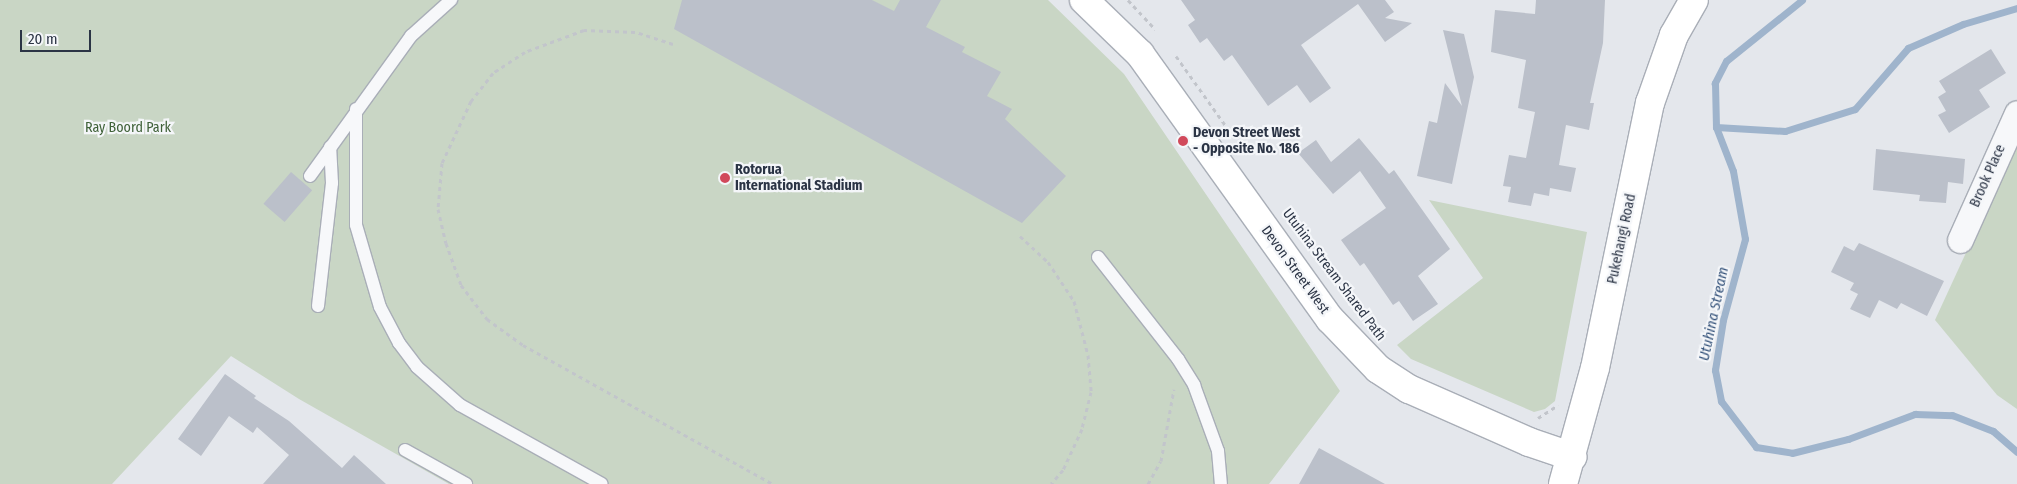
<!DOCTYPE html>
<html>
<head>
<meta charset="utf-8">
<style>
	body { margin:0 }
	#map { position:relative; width:2017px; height:484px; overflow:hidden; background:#e4e7ec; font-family:"Fira Sans Condensed",sans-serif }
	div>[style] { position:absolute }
	.green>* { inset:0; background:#c9d6c5 }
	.stream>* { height:7px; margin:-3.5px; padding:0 3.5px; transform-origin:3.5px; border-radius:3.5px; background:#9fb4cc }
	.building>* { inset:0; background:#bbc0ca; transform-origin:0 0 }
	.path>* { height:3px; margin-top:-1.5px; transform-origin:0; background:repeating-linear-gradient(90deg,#c2c5cb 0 4px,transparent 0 8px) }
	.roads { filter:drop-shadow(1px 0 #a9aeb7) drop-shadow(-1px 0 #a9aeb7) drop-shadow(0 1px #a9aeb7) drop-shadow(0 -1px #a9aeb7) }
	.service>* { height:12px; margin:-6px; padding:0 6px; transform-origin:6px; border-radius:6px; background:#f7f8fa }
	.minor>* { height:25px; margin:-12.5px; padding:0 12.5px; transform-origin:12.5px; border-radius:12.5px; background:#f7f8fa }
	.secondary>* { height:28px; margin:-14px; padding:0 14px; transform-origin:14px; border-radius:14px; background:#fff }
	.dots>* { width:14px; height:14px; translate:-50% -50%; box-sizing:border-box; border:2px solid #f4f6f9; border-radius:50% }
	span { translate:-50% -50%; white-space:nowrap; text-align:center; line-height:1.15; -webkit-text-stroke:4.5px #f4f6f9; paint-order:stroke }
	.park-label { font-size:14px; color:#3f6138 }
	.poi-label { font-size:14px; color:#2b3445; font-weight:700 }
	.left { translate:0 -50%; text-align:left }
	.street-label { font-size:14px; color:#2b3445 }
	.water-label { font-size:15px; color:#34527a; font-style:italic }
	.scale { position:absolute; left:20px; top:30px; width:71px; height:22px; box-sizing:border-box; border:2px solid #2b3445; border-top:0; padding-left:6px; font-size:15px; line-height:18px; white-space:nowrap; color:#2b3445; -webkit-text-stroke:4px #f4f6f9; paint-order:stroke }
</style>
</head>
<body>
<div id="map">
	<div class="green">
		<div style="clip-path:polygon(0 0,1048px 0,1124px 74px,1340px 391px,1269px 484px,449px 484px,299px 399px,231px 356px,112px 484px,0 484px)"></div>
		<div style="clip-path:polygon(2017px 142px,2017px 409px,1997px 395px,1935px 320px)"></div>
		<div style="clip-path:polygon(1429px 200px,1587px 232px,1555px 401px,1545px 409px,1534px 412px,1411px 359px,1397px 345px,1483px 278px)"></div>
	</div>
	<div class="stream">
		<div style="left:1802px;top:0;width:97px;rotate:141.2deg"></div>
		<div style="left:1726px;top:61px;width:25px;rotate:117deg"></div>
		<div style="left:1715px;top:83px;width:44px;rotate:88.7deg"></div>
		<div style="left:1716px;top:127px;width:47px;rotate:68.9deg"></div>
		<div style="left:1733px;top:171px;width:69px;rotate:80deg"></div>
		<div style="left:1745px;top:239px;width:84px;rotate:105.2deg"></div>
		<div style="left:1723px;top:320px;width:51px;rotate:99.1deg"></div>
		<div style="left:1715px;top:370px;width:32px;rotate:79deg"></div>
		<div style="left:1721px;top:401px;width:58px;rotate:52.7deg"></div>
		<div style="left:1756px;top:447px;width:36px;rotate:9deg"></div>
		<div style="left:1792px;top:453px;width:58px;rotate:-14deg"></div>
		<div style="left:1848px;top:439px;width:72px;rotate:-20.5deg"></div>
		<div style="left:1915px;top:414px;width:37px;rotate:2deg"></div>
		<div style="left:1952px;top:415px;width:44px;rotate:21.3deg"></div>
		<div style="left:1993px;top:431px;width:32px;rotate:41deg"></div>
		<div style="left:1716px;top:127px;width:69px;rotate:3.3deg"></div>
		<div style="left:1785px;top:131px;width:73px;rotate:-17.4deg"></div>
		<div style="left:1855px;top:109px;width:81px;rotate:-49deg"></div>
		<div style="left:1908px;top:48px;width:60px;rotate:-23.6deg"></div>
		<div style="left:1963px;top:24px;width:56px;rotate:-16.5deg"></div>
	</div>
	<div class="building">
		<div style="clip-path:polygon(682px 0,872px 0,894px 11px,900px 0,941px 0,926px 27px,965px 47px,962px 52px,1001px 72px,987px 96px,1012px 109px,1005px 119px,1066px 176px,1022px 223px,674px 29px)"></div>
		<div style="clip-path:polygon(1181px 0,1385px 0,1394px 12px,1385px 18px,1412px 23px,1385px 42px,1358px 4px,1301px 45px,1331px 88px,1310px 103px,1297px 85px,1268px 106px,1232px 55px,1224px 61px,1207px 38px,1200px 43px,1188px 25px,1195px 20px)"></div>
		<div style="clip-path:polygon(1536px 0,1605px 0,1603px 43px,1590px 103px,1594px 103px,1589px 130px,1566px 125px,1559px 165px,1576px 168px,1571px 192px,1550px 188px,1549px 196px,1534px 193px,1531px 206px,1508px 202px,1511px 187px,1503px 186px,1509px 155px,1526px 158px,1535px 112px,1518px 108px,1526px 60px,1491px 52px,1495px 10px,1535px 14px)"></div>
		<div style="clip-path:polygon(1443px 30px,1464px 34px,1474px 77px,1452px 184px,1417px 176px,1429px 121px,1437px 123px,1445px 83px,1462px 106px)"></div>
		<div style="clip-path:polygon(1991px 49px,2006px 73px,1979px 90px,1990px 107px,1949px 133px,1938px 115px,1946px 111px,1938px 97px,1946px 92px,1939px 81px)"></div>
		<div style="clip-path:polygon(1359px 138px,1389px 174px,1394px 170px,1450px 249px,1418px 276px,1438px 304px,1413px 321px,1399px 301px,1393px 305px,1364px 263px,1360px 266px,1341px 240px,1386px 208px,1360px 171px,1333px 194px,1298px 153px,1316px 140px,1331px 162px)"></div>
		<div style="clip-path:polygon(1876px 149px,1965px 159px,1963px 184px,1948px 182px,1946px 203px,1919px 201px,1920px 195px,1873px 190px)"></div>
		<div style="left:291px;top:172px;width:28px;height:42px;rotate:41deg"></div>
		<div style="clip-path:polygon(1859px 243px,1944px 281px,1927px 316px,1901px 303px,1897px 309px,1879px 300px,1870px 318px,1850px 309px,1858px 294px,1850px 290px,1854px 283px,1831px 272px,1844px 246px,1854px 251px)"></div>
		<div style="clip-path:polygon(225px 374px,256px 396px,254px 398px,289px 421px,342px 468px,354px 455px,386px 484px,263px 484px,289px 455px,257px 427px,253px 433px,229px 416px,201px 456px,178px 439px)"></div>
		<div style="clip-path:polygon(1319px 448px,1385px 484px,1299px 484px)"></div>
	</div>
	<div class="path">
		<div style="left:1128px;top:0;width:40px;rotate:47deg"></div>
		<div style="left:673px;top:44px;width:40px;rotate:-162deg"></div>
		<div style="left:635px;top:32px;width:51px;rotate:-177.8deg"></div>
		<div style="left:584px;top:30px;width:63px;rotate:159.6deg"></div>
		<div style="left:525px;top:52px;width:38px;rotate:147deg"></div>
		<div style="left:493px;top:73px;width:36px;rotate:128deg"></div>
		<div style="left:471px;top:101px;width:68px;rotate:115.1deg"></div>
		<div style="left:442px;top:163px;width:46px;rotate:95deg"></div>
		<div style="left:438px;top:209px;width:35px;rotate:77deg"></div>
		<div style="left:446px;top:243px;width:45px;rotate:70.3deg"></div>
		<div style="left:461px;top:285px;width:43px;rotate:52.6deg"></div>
		<div style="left:487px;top:319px;width:44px;rotate:35.8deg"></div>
		<div style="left:523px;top:345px;width:286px;rotate:29.1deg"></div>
		<div style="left:1176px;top:56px;width:98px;rotate:54.5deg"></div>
		<div style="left:1020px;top:236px;width:38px;rotate:43deg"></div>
		<div style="left:1048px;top:262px;width:47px;rotate:56.3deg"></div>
		<div style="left:1074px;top:301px;width:56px;rotate:75.5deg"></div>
		<div style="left:1088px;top:355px;width:37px;rotate:85deg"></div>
		<div style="left:1091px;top:392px;width:38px;rotate:104deg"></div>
		<div style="left:1082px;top:429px;width:45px;rotate:114.9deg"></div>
		<div style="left:1063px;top:470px;width:18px;rotate:131deg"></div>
		<div style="left:1538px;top:418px;width:24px;rotate:-33deg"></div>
		<div style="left:1148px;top:484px;width:26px;rotate:-61deg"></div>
		<div style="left:1161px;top:461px;width:73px;rotate:-79.8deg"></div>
	</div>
	<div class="roads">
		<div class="service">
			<div style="left:356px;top:109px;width:116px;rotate:90deg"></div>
			<div style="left:356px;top:225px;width:85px;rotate:73.7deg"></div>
			<div style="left:380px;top:307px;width:41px;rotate:62.2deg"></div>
			<div style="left:399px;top:343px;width:30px;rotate:53deg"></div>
			<div style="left:417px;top:367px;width:57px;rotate:41.5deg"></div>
			<div style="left:460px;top:405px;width:162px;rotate:29.1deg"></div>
			<div style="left:310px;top:176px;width:173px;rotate:-54.2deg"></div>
			<div style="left:411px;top:36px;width:54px;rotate:-42deg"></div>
			<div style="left:1098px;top:257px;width:130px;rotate:51.9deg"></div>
			<div style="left:1178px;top:359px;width:31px;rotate:58deg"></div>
			<div style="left:1194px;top:385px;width:70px;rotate:70deg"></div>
			<div style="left:1218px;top:451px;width:33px;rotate:85deg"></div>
			<div style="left:318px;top:306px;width:124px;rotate:-83.5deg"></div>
			<div style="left:332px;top:183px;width:36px;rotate:-93deg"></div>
			<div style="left:405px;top:450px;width:70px;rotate:29.1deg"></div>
		</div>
		<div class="minor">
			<div style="left:1960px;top:240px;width:139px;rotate:-65.8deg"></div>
		</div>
		<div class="secondary">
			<div style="left:1084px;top:0;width:78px;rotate:44deg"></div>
			<div style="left:1140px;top:54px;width:326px;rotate:54.4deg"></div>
			<div style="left:1330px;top:319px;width:69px;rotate:46.2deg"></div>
			<div style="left:1378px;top:369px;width:37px;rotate:33deg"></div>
			<div style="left:1409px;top:389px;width:131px;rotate:23.8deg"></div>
			<div style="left:1529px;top:442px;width:46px;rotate:18.8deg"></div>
			<div style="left:1563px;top:484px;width:120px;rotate:-74.6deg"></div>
			<div style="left:1595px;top:368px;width:271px;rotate:-78.3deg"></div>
			<div style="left:1650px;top:103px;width:72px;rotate:-70.6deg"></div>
			<div style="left:1674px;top:35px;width:40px;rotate:-60.3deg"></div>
		</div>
	</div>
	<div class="dots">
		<div style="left:1183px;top:141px;background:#d1495b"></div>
		<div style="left:725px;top:178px;background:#d1495b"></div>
	</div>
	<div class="park-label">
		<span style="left:128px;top:128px">Ray Boord Park</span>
	</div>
	<div class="poi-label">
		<span class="left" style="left:1193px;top:141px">Devon Street West<br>- Opposite No. 186</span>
		<span class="left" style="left:735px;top:178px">Rotorua<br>International Stadium</span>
	</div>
	<div class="street-label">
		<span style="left:1988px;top:176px;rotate:-66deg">Brook Place</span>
		<span style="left:1622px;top:239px;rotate:-78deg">Pukehangi Road</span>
		<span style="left:1295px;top:270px;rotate:54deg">Devon Street West</span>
		<span style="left:1334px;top:275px;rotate:53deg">Utuhina Stream Shared Path</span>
	</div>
	<div class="water-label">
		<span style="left:1714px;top:314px;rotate:-78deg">Utuhina Stream</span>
	</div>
	<div class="scale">20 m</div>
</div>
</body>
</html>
